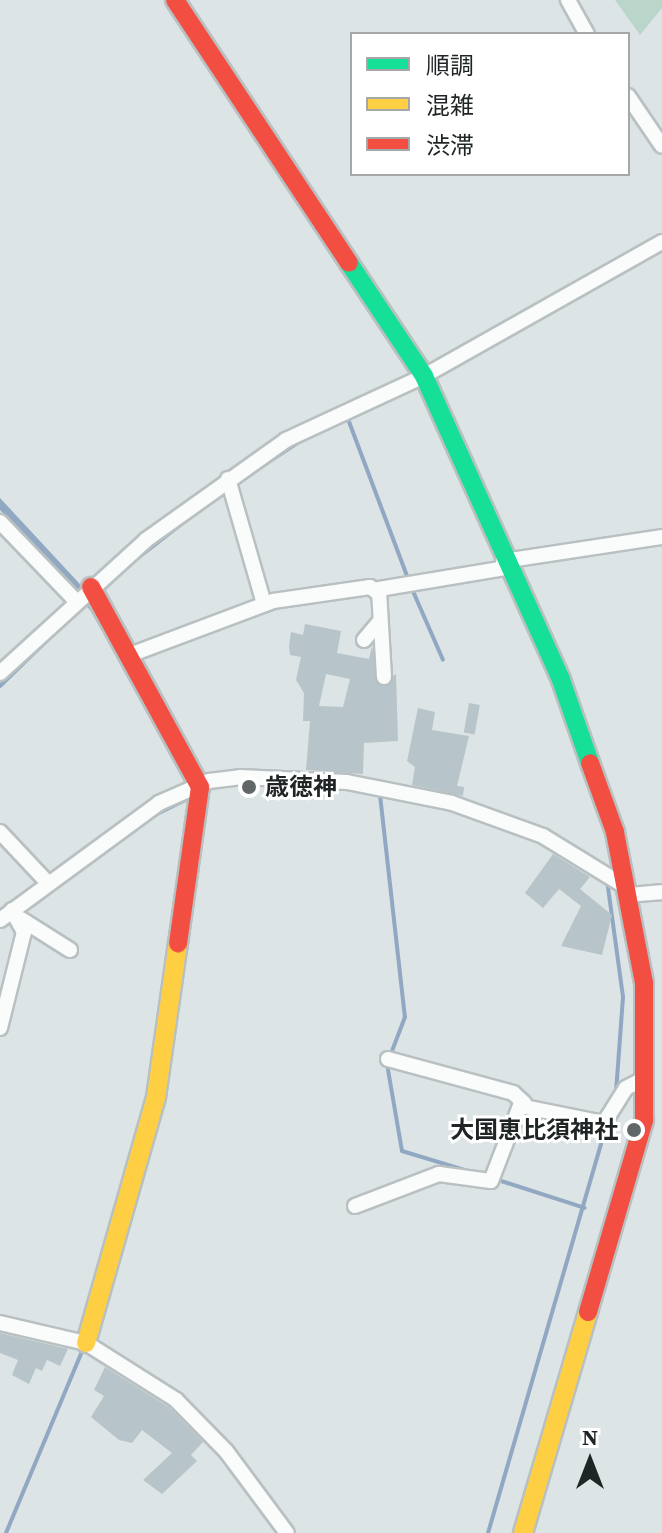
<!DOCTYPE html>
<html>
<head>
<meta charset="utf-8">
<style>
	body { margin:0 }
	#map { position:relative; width:662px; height:1533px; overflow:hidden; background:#dce4e6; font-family:"Source Serif 4","Noto Sans JP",serif }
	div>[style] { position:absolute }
	.green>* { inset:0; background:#bad6cb }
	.water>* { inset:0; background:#90a8c1 }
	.stream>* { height:4px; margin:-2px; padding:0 2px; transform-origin:2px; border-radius:2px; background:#90a8c1 }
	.building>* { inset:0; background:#b7c4c9; transform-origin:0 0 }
	.roads { filter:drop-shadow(2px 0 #b9c0c1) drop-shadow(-2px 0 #b9c0c1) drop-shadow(0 2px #b9c0c1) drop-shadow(0 -2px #b9c0c1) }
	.street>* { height:14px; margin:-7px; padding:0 7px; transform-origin:7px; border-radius:7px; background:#fafbfb }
	.fast>* { height:18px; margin:-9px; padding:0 9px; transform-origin:9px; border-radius:9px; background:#16e098 }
	.slow>* { height:18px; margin:-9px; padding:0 9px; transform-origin:9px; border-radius:9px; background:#ffcf43 }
	.jam>* { height:18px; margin:-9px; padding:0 9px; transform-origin:9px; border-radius:9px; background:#f24e42 }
	.dots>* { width:22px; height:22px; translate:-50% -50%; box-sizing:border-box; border:4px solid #fff; border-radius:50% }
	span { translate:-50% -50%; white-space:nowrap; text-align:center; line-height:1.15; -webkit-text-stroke:6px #fff; paint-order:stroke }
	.poi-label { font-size:24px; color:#1f2425; font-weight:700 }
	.left { translate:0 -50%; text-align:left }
	.right { translate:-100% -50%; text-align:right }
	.legend { position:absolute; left:350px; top:32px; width:280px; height:144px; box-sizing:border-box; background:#fff; border:2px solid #a5a7a8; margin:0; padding:10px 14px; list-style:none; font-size:24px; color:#1f2425 }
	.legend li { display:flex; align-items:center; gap:16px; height:40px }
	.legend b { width:40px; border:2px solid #a5a7a8 }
	.north { position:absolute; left:550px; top:1421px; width:80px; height:80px; -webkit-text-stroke:6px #fff; paint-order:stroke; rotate:0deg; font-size:22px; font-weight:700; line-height:32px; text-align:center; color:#1f2425 }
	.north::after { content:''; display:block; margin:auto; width:28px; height:36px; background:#1f2425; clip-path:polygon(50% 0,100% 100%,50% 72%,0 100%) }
</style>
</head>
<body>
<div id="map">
	<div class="green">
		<div style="clip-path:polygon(615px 0,662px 0,662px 8px,640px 35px)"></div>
	</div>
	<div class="water">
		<div style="clip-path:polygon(0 498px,91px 596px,191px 781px,90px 610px,0 510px)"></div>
	</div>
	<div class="stream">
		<div style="left:348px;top:419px;width:171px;rotate:69.4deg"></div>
		<div style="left:243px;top:479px;width:71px;rotate:-33.5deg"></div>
		<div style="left:125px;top:568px;width:88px;rotate:-38deg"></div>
		<div style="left:412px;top:589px;width:77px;rotate:66.4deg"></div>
		<div style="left:0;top:686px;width:86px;rotate:-44.1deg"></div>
		<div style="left:380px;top:795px;width:223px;rotate:83.6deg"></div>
		<div style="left:405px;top:1017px;width:50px;rotate:111deg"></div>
		<div style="left:387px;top:1064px;width:88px;rotate:80.2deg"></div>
		<div style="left:402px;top:1151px;width:72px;rotate:16.9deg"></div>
		<div style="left:151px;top:817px;width:45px;rotate:-26.6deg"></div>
		<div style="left:607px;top:880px;width:118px;rotate:82.2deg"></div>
		<div style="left:623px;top:997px;width:96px;rotate:94.2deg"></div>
		<div style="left:498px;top:1180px;width:91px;rotate:17.8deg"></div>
		<div style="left:6px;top:1533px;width:199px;rotate:-67.3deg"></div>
		<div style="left:488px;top:1533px;width:426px;rotate:-73.8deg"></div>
	</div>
	<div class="building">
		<div style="clip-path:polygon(evenodd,305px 624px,341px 631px,337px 653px,369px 659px,372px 646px,379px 685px,396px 674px,398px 741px,364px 743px,363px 774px,306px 770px,310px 721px,303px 721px,304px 693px,296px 680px,301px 657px,290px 655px,289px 646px,291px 632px,303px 635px,305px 624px,326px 674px,350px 679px,343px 707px,319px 706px,326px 674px)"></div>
		<div style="left:469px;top:703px;width:11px;height:30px;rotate:10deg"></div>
		<div style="clip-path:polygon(418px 708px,435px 712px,432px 730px,469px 736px,457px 786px,464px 787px,463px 796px,412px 785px,415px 767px,407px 761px)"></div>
		<div style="clip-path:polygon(553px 854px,590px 877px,580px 889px,612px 915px,602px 955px,561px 946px,581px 906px,559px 889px,543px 908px,525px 893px)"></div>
		<div style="clip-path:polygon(0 1333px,26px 1339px,68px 1349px,60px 1366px,47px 1360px,42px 1371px,36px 1368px,29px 1384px,12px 1375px,18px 1360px,0 1353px)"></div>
		<div style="clip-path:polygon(105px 1367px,170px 1408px,203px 1442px,191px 1455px,197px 1461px,162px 1494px,143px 1480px,172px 1453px,142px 1430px,132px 1443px,119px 1440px,91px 1417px,104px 1396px,94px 1390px)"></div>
	</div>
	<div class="roads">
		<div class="street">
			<div style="left:568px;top:0;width:39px;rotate:61deg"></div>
			<div style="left:628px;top:96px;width:60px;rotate:55.8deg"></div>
			<div style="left:228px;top:479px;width:130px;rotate:73.9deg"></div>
			<div style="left:0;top:522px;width:110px;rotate:46.1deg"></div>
			<div style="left:503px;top:561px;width:161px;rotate:-8.6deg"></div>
			<div style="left:364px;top:640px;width:23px;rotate:-50deg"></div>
			<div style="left:127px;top:656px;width:156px;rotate:-20.6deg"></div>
			<div style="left:273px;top:601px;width:98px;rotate:-8.2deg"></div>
			<div style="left:370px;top:587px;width:9px;rotate:36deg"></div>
			<div style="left:0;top:673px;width:197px;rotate:-42.3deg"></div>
			<div style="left:146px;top:540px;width:172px;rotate:-35.5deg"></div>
			<div style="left:286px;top:440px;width:152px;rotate:-24.9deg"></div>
			<div style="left:424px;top:376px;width:273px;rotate:-29.4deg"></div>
			<div style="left:384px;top:677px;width:88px;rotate:-93.3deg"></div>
			<div style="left:379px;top:589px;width:129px;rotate:-9.4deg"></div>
			<div style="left:0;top:832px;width:69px;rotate:46.8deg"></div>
			<div style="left:628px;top:895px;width:34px;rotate:-5deg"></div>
			<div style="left:21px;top:919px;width:58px;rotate:32.3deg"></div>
			<div style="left:0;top:920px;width:197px;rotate:-36.3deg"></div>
			<div style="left:159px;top:803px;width:55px;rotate:-23.7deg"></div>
			<div style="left:209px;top:781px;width:31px;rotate:-7deg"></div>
			<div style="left:240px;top:777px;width:107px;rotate:2.7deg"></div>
			<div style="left:347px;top:782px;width:107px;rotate:11.3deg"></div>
			<div style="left:452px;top:803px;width:97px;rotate:19.9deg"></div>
			<div style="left:543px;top:836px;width:97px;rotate:31.6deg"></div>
			<div style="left:0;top:1028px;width:99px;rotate:-76deg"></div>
			<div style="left:24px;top:932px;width:25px;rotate:-119deg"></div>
			<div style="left:388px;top:1059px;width:130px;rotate:15.2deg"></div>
			<div style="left:513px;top:1093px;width:15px;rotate:42deg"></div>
			<div style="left:355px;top:1206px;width:90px;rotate:-20.9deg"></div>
			<div style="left:439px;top:1174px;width:52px;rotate:7.7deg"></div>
			<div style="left:491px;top:1181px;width:80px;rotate:-68.9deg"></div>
			<div style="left:520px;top:1106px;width:86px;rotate:11.4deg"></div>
			<div style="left:604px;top:1123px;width:41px;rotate:-57.8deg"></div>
			<div style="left:626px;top:1088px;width:18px;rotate:-27deg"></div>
			<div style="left:0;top:1323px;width:88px;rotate:13.1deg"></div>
			<div style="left:86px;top:1343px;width:107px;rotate:32.3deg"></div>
			<div style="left:176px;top:1400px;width:71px;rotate:45.6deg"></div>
			<div style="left:226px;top:1451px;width:102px;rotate:53.4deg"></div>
		</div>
		<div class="fast">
			<div style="left:349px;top:263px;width:136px;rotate:56.4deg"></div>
			<div style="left:424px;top:376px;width:333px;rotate:65.7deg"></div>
			<div style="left:561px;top:680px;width:88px;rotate:70.7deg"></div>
		</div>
		<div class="slow">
			<div style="left:86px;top:1343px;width:256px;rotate:-74.1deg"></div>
			<div style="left:156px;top:1097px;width:156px;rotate:-81.9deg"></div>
			<div style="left:523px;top:1533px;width:230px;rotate:-73.6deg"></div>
		</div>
		<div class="jam">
			<div style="left:175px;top:0;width:315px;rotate:56.5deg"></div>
			<div style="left:91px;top:587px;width:228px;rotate:61.4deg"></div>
			<div style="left:200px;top:787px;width:158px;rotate:98deg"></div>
			<div style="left:588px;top:1312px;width:200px;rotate:-73.7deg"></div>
			<div style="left:644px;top:1120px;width:137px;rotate:-90deg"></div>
			<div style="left:644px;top:983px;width:154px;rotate:-100.9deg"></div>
			<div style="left:615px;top:832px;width:73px;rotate:-109.9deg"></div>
		</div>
	</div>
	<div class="dots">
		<div style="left:249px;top:787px;background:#616769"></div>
		<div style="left:634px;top:1130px;background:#616769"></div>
	</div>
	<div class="poi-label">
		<span class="left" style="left:265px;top:787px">歳徳神</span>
		<span class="right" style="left:618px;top:1130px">大国恵比須神社</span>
	</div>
	<ul class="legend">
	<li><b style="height:10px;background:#16e098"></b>順調</li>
	<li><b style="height:10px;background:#ffcf43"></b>混雑</li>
	<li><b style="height:10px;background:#f24e42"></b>渋滞</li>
	</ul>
	<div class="north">N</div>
</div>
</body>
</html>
